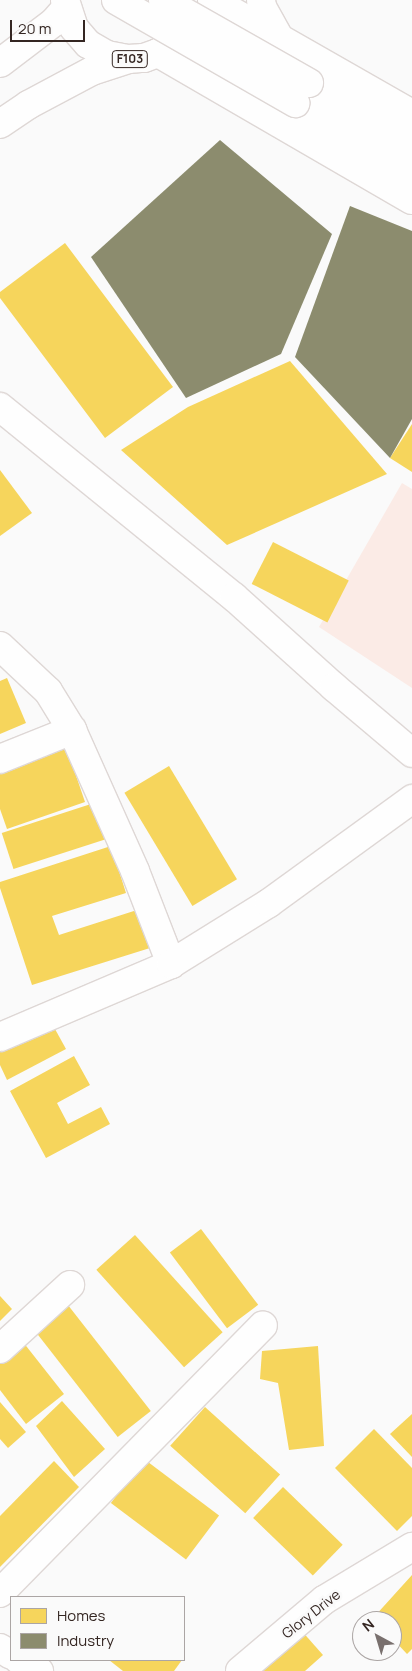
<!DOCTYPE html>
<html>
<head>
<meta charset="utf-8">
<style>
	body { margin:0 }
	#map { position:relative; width:412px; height:1671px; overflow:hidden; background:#fafafa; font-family:Manrope,sans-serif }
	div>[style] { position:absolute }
	.green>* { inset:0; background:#fbebe6 }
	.homes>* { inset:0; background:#f6d55c; transform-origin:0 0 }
	.industry>* { inset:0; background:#8c8c6e }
	.roads { filter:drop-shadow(1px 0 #ded7d5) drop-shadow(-1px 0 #ded7d5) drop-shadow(0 1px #ded7d5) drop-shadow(0 -1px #ded7d5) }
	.minor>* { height:28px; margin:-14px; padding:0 14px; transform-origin:14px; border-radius:14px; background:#fefefe }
	.major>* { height:28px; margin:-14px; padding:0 14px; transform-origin:14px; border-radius:14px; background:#fefefe }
	.bridges { filter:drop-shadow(1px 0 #ded7d5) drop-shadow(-1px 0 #ded7d5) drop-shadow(0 1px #ded7d5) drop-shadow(0 -1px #ded7d5) }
	.major-bridge>* { height:28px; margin:-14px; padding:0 14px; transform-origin:14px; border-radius:14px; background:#fefefe }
	span { translate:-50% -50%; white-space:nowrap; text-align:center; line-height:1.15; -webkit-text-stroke:5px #fafafa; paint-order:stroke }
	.shield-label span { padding:1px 4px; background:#fafafa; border:1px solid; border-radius:4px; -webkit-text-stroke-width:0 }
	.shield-label { font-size:12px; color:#342622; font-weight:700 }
	.street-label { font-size:14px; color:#342622 }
	.legend { position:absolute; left:10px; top:1596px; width:175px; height:65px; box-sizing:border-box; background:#fafafa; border:1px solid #aba5a4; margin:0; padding:6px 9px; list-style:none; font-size:15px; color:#342622 }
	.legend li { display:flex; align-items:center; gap:10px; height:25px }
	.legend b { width:25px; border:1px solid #aba5a4 }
	.north { position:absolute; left:352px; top:1611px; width:50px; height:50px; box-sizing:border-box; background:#fafafa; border:1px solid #aba5a4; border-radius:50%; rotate:321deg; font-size:14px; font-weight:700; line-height:20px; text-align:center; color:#342622 }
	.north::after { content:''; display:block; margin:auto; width:18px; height:22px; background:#79706e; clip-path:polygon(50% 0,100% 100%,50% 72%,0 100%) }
	.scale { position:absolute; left:10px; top:20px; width:75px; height:22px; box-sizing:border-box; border:2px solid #342622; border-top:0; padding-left:6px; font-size:15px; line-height:18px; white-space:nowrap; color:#342622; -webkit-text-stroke:4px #fafafa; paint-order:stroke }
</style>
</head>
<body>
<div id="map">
	<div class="green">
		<div style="clip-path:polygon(402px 483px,412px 489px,412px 688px,319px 627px)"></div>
	</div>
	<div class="homes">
		<div style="clip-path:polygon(65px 243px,173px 387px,105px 438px,0 298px,0 292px)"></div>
		<div style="clip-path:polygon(290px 361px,387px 474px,227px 545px,121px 450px,188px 407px)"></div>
		<div style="clip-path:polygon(412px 424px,412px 472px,390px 458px)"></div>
		<div style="clip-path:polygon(0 470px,32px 513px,0 536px)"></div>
		<div style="left:273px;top:542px;width:85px;height:47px;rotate:27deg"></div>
		<div style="clip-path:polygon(7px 678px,26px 723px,0 734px,0 681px)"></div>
		<div style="clip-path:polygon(65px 743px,85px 802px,7px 829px,0 809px,0 766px)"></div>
		<div style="left:169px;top:766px;width:132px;height:52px;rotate:59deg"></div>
		<div style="left:94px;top:803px;width:38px;height:97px;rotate:72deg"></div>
		<div style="clip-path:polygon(111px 846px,126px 893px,52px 916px,59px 935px,137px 910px,150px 948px,32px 985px,0 888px,0 882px)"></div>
		<div style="clip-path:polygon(50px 1020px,66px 1049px,7px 1080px,0 1065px,0 1047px)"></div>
		<div style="clip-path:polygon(74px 1056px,90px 1085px,57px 1103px,68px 1124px,101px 1107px,110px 1124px,46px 1158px,10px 1091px)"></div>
		<div style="left:201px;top:1229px;width:95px;height:39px;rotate:53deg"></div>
		<div style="left:135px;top:1235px;width:131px;height:52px;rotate:48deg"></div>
		<div style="clip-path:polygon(0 1296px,12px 1309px,0 1321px)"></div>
		<div style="left:64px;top:1300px;width:141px;height:42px;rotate:52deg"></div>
		<div style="clip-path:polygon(23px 1342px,64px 1394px,26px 1424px,0 1390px,0 1360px)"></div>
		<div style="clip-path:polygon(318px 1346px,324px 1446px,289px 1450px,278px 1383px,260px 1379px,262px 1351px)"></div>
		<div style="clip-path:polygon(62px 1401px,105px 1449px,74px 1477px,36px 1426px)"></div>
		<div style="clip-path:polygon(0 1402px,26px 1432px,8px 1448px,0 1439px)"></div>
		<div style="left:205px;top:1407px;width:101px;height:52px;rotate:42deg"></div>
		<div style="clip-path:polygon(412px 1414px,412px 1457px,390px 1434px)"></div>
		<div style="clip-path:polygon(374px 1429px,412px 1468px,412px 1516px,397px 1531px,335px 1468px)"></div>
		<div style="left:144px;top:1459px;width:94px;height:55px;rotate:37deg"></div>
		<div style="clip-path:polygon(54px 1461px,79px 1487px,0 1567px,0 1516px)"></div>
		<div style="left:283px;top:1487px;width:83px;height:43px;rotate:44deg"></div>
		<div style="clip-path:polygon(412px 1575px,412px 1649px,407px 1654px,392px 1638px,392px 1621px,377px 1621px,374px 1617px)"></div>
		<div style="clip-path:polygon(300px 1629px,323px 1655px,305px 1671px,253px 1671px)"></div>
		<div style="clip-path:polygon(109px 1660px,182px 1660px,174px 1671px,123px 1671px)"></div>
	</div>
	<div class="industry">
		<div style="clip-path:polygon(220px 140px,332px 234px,281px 354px,186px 398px,91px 257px)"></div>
		<div style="clip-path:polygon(350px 206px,412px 231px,412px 419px,390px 458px,295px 357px)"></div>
	</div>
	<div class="roads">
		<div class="minor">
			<div style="left:0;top:407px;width:301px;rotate:39.1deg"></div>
			<div style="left:234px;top:597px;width:135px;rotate:42deg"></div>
			<div style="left:334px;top:687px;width:102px;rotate:40.2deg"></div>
			<div style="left:0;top:646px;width:66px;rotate:43.2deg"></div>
			<div style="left:48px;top:691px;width:46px;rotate:58.4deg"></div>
			<div style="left:72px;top:730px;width:154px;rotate:65.9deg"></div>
			<div style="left:135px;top:871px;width:100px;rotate:68.8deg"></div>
			<div style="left:0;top:759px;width:78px;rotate:-21.9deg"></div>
			<div style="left:0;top:1037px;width:186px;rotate:-23.1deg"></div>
			<div style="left:171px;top:964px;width:115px;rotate:-31.9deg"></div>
			<div style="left:269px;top:903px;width:177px;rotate:-36deg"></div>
			<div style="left:0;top:1349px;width:95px;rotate:-42.4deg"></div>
			<div style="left:0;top:1593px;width:375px;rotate:-45.5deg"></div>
			<div style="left:0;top:1648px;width:13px;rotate:32deg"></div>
			<div style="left:19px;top:1660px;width:23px;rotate:29deg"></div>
			<div style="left:240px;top:1671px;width:110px;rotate:-40.2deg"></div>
			<div style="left:324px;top:1600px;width:103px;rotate:-31.1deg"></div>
		</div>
		<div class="major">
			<div style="left:65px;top:0;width:29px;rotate:72deg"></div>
			<div style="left:74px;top:28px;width:21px;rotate:49deg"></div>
			<div style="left:88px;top:44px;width:22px;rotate:30deg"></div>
			<div style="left:107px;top:55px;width:21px;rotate:11deg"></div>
			<div style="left:128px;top:59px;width:16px;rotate:-4deg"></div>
			<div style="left:144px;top:58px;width:15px;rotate:-20deg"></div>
			<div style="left:158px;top:53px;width:18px;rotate:-34deg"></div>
			<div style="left:212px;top:0;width:230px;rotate:29.7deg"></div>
			<div style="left:261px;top:0;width:7px;rotate:82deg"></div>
			<div style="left:262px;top:7px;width:35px;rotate:61deg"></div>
			<div style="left:158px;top:53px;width:293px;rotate:30.1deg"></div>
			<div style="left:0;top:63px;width:68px;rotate:-37.2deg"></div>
			<div style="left:54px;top:22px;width:18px;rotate:-49deg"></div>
			<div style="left:309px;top:83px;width:118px;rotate:29.4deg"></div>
			<div style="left:295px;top:103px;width:135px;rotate:30.2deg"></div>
			<div style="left:0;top:124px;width:34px;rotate:-34deg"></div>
			<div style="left:28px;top:105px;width:72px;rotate:-28deg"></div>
			<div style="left:92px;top:71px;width:38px;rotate:-18deg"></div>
		</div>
	</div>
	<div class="bridges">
		<div class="major-bridge">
			<div style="left:116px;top:0;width:207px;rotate:29.9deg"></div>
			<div style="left:163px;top:0;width:168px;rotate:29.6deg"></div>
		</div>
	</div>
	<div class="shield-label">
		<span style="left:130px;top:59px">F103</span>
	</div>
	<div class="street-label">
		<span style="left:311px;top:1614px;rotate:-38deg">Glory Drive</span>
	</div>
	<ul class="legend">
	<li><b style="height:14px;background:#f6d55c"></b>Homes</li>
	<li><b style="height:14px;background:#8c8c6e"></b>Industry</li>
	</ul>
	<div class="north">N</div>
	<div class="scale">20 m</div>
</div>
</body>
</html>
